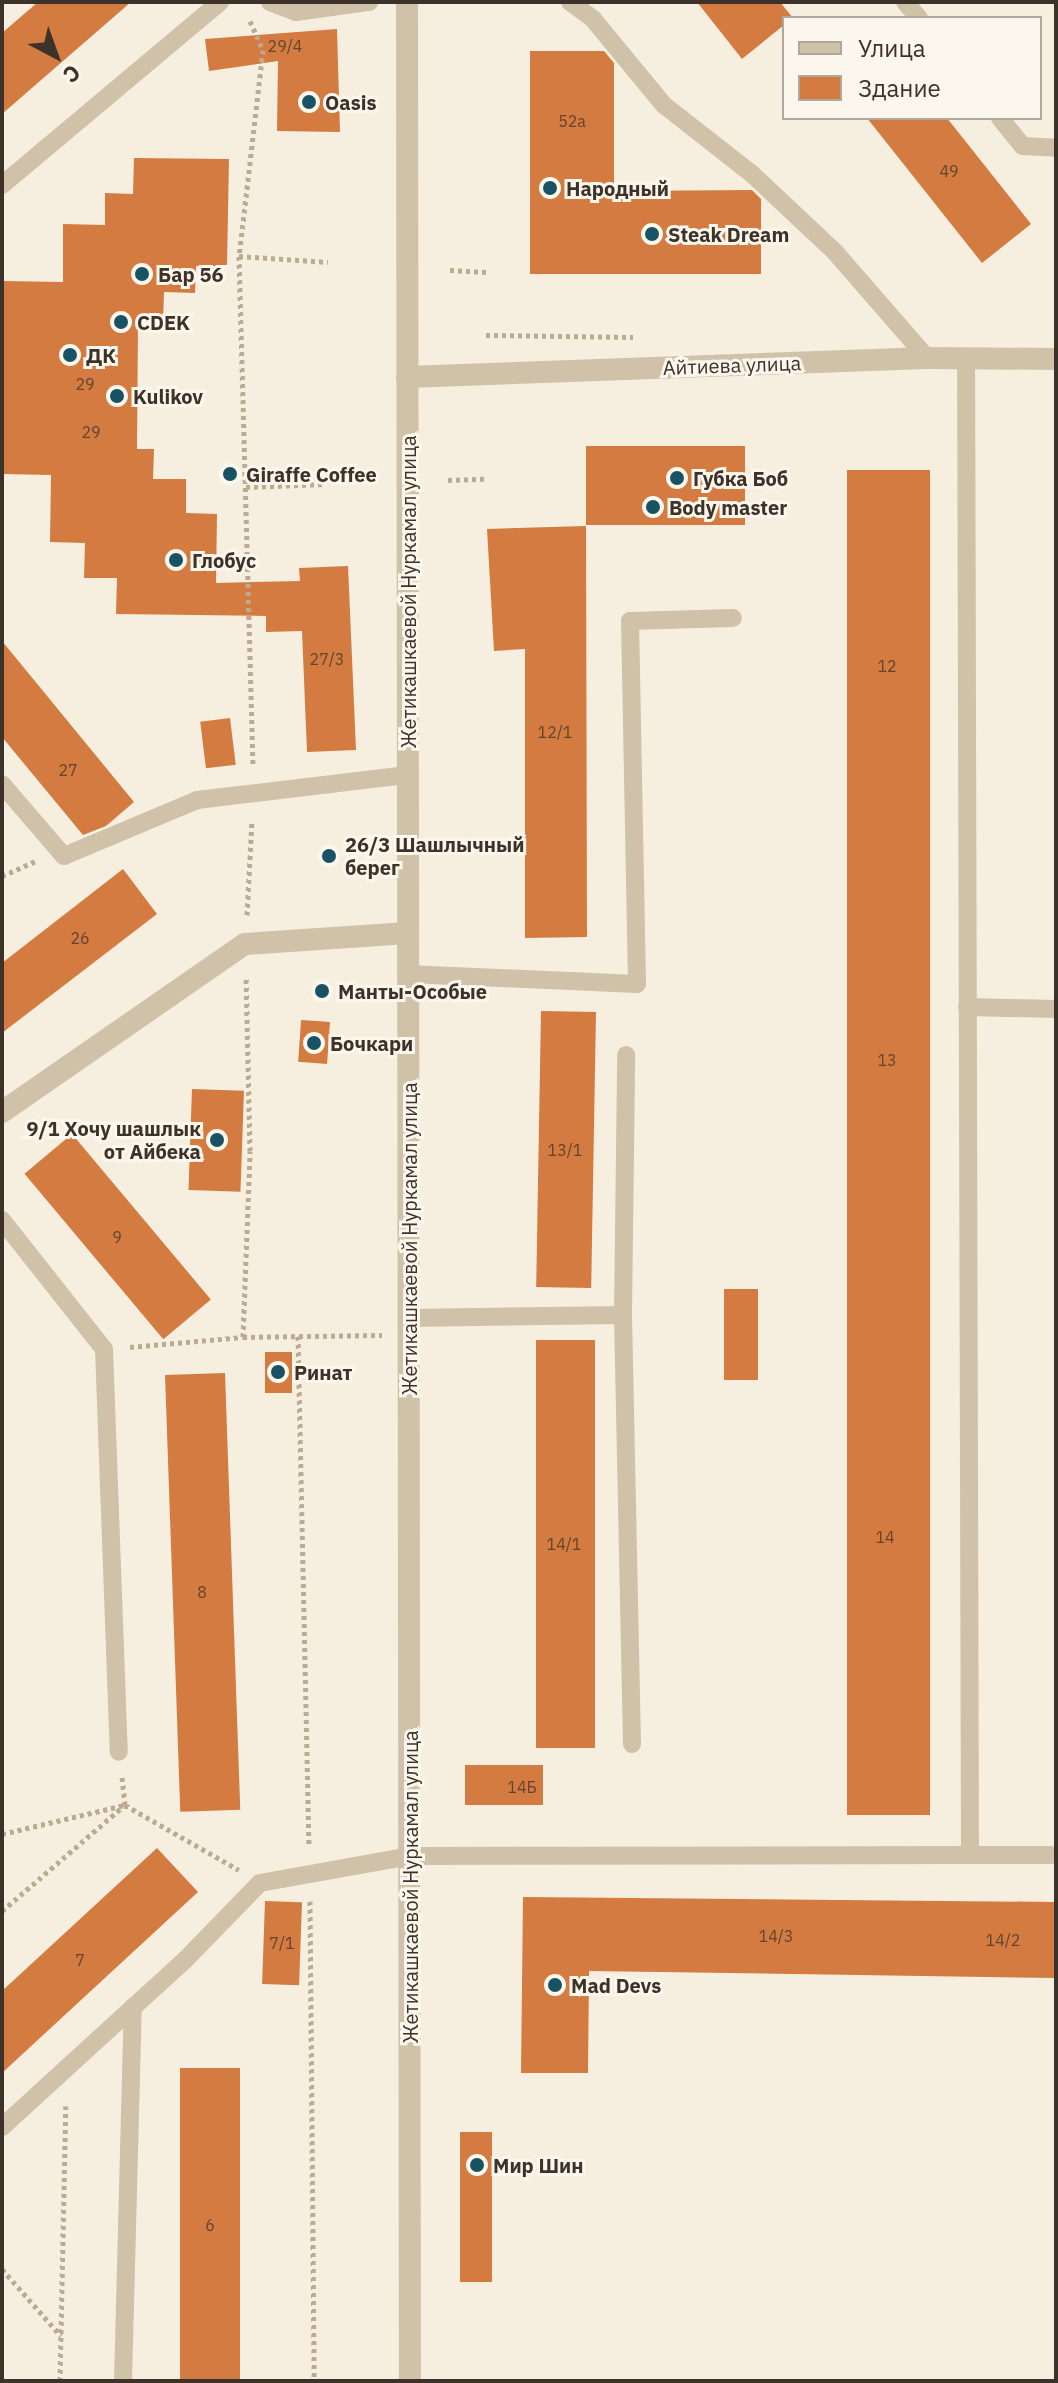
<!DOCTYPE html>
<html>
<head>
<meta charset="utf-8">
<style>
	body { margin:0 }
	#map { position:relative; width:1058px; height:2383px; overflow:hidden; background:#f6efdf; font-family:"IBM Plex Sans",sans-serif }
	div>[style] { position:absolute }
	.building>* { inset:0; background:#d37b40; transform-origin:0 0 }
	.path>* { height:5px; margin-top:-2.5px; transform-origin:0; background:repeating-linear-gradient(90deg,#bcab93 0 4px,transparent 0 8px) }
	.service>* { height:18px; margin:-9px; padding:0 9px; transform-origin:9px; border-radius:9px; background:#d0c1a9 }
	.minor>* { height:22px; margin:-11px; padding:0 11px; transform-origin:11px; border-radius:11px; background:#d0c1a9 }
	.dots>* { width:22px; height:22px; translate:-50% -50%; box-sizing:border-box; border:4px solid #fcf7ec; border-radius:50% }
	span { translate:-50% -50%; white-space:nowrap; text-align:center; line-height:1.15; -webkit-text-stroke:6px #fcf7ec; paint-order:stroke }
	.number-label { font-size:16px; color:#62442f }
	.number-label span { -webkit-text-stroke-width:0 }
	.poi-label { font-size:20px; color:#3c3229; font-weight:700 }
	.left { translate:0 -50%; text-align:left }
	.right { translate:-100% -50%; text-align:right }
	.street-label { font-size:20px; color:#3c3229 }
	.frame { position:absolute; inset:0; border:4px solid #3c3229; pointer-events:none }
	.legend { position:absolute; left:782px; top:16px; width:260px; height:104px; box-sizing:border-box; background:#fcf7ec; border:2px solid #afa89e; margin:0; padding:10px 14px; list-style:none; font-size:24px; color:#3c3229 }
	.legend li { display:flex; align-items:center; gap:16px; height:40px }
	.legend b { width:40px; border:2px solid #afa89e }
	.north { position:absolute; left:16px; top:16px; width:80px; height:80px; -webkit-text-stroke:6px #fcf7ec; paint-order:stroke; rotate:139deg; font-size:22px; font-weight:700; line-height:32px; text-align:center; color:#3c3229 }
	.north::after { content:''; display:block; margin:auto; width:28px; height:36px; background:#3c3229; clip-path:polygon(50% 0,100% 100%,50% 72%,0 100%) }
</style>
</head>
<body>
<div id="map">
	<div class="building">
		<div style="clip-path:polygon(38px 2px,131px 2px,2px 114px,2px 33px)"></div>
		<div style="clip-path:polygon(697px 2px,780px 2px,793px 18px,784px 18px,784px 25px,742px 59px)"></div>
		<div style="clip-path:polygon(337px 29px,340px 132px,277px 131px,278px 61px,209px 71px,205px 39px)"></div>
		<div style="clip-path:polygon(530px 51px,604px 51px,614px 63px,614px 191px,752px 190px,761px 199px,761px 274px,530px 274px)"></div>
		<div style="clip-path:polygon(867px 118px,947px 118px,1031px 224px,982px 263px)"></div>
		<div style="clip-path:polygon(134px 158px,229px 159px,227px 266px,196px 266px,195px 293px,164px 292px,163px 323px,138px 323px,137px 449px,154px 449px,153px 479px,186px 479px,186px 513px,217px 514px,216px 583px,300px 581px,299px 568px,348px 566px,356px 750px,307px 752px,302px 631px,266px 632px,266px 616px,116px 614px,117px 578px,84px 578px,85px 543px,50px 542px,51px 475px,2px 474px,2px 281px,63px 282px,63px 224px,105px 225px,105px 193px,133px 194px)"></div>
		<div style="left:745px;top:446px;width:79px;height:159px;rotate:90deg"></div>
		<div style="left:847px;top:470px;width:83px;height:1345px"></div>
		<div style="clip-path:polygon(586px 526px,587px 937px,525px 938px,525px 649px,494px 651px,487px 529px)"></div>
		<div style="clip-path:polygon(2px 641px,134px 802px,106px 826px,83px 835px,2px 737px)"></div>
		<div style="left:230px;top:718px;width:47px;height:30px;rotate:83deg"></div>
		<div style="clip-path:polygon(123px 869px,157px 914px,2px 1033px,2px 963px)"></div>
		<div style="left:541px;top:1011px;width:55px;height:276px;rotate:1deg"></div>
		<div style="left:330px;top:1022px;width:42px;height:29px;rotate:94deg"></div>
		<div style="left:192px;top:1089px;width:52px;height:101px;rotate:2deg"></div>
		<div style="left:72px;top:1134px;width:216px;height:62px;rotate:50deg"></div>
		<div style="left:724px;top:1289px;width:34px;height:91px"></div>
		<div style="left:536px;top:1340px;width:59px;height:408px"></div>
		<div style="left:292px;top:1352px;width:41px;height:27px;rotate:90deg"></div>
		<div style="left:225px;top:1373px;width:437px;height:60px;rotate:88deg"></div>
		<div style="left:465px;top:1765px;width:78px;height:40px"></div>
		<div style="clip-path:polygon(157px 1848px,198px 1892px,2px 2073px,2px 1991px)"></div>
		<div style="clip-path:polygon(523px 1897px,1056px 1902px,1056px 1978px,589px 1971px,588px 2073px,521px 2073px)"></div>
		<div style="left:265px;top:1901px;width:37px;height:83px;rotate:2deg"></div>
		<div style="left:240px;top:2068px;width:313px;height:60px;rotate:90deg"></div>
		<div style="left:460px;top:2132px;width:32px;height:150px"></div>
	</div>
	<div class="path">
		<div style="left:250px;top:21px;width:32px;rotate:66deg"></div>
		<div style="left:263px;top:50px;width:207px;rotate:96.6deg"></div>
		<div style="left:239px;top:256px;width:511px;rotate:88.43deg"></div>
		<div style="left:239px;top:256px;width:89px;rotate:3.9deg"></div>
		<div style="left:450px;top:270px;width:36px;rotate:3deg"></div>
		<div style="left:486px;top:335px;width:147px;rotate:0.8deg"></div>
		<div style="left:448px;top:480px;width:36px;rotate:-2deg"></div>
		<div style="left:246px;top:487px;width:80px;rotate:-2.1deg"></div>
		<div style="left:2px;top:876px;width:36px;rotate:-24deg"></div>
		<div style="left:247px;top:915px;width:94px;rotate:-87deg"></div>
		<div style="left:298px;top:1336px;width:511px;rotate:88.77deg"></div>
		<div style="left:243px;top:1337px;width:139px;rotate:-0.8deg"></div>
		<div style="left:130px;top:1347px;width:113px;rotate:-5.1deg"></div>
		<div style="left:243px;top:1337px;width:186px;rotate:-87.8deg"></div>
		<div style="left:250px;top:1151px;width:174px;rotate:-91.3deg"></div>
		<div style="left:2px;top:1834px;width:126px;rotate:-13.3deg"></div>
		<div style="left:125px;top:1805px;width:131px;rotate:29.7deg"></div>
		<div style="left:310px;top:1901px;width:480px;rotate:89.5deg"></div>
		<div style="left:2px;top:1911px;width:162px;rotate:-40.8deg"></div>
		<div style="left:125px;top:1805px;width:28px;rotate:-96deg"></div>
		<div style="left:2px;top:2269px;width:89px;rotate:48.6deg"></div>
		<div style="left:60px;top:2381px;width:275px;rotate:-88.8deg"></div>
	</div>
	<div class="service">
		<div style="left:270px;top:2px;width:28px;rotate:21deg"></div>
		<div style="left:296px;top:12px;width:74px;rotate:-7.8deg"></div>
		<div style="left:570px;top:2px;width:29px;rotate:36deg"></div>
		<div style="left:593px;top:19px;width:112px;rotate:50.5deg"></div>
		<div style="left:664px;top:105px;width:112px;rotate:38.1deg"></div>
		<div style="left:752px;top:174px;width:114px;rotate:43.2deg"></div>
		<div style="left:835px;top:252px;width:140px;rotate:49deg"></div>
		<div style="left:905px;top:2px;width:21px;rotate:49deg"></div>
		<div style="left:1000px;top:118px;width:36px;rotate:51deg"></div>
		<div style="left:1023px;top:146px;width:33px;rotate:3deg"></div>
		<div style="left:2px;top:185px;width:285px;rotate:-40deg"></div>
		<div style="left:2px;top:784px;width:95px;rotate:49.3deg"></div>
		<div style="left:64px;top:856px;width:144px;rotate:-22.8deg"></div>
		<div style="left:197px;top:800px;width:212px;rotate:-6.8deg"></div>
		<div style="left:408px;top:974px;width:229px;rotate:2.5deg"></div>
		<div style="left:637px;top:984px;width:363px;rotate:-91.1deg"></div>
		<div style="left:630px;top:621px;width:103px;rotate:-1.7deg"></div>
		<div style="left:967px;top:1007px;width:89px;rotate:1.3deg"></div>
		<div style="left:2px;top:1220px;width:164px;rotate:51.7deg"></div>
		<div style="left:104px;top:1349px;width:403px;rotate:87.9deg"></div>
		<div style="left:623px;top:1315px;width:429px;rotate:88.8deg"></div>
		<div style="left:409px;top:1318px;width:214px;rotate:-0.8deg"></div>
		<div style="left:623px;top:1315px;width:260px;rotate:-89.3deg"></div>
		<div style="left:970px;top:1855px;width:81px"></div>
		<div style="left:2px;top:2127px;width:248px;rotate:-42.4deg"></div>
		<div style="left:185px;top:1960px;width:107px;rotate:-45.8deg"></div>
		<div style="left:260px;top:1883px;width:152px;rotate:-10.2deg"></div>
		<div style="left:410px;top:1856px;width:560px;rotate:-0.1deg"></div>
		<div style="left:970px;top:1855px;width:1496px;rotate:-90.15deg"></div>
		<div style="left:123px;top:2381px;width:374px;rotate:-88.5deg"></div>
	</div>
	<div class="minor">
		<div style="left:407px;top:2px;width:2379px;rotate:89.93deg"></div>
		<div style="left:407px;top:377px;width:520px;rotate:-2.09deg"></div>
		<div style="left:927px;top:358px;width:129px;rotate:0.4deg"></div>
		<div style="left:2px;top:1112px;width:295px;rotate:-34.7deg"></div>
		<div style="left:245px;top:944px;width:163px;rotate:-3.9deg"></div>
	</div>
	<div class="dots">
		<div style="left:309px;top:102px;background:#195263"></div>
		<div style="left:550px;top:188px;background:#195263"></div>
		<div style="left:652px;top:234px;background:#195263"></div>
		<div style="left:142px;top:274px;background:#195263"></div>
		<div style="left:121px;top:322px;background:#195263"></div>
		<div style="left:70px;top:355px;background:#195263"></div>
		<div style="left:117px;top:396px;background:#195263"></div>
		<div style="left:230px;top:474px;background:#195263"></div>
		<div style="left:677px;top:478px;background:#195263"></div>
		<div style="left:653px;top:507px;background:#195263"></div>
		<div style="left:176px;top:560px;background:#195263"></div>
		<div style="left:329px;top:856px;background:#195263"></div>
		<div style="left:322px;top:991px;background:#195263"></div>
		<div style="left:314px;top:1043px;background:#195263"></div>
		<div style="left:217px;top:1140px;background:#195263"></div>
		<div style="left:278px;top:1372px;background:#195263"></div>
		<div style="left:555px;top:1985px;background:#195263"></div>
		<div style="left:477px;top:2165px;background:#195263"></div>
	</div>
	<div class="number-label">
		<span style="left:285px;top:46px">29/4</span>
		<span style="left:572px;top:121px">52а</span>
		<span style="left:949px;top:171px">49</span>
		<span style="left:85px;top:384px">29</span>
		<span style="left:91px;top:432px">29</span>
		<span style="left:327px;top:659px">27/3</span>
		<span style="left:887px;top:666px">12</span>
		<span style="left:555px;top:732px">12/1</span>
		<span style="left:68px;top:770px">27</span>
		<span style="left:80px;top:938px">26</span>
		<span style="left:887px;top:1060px">13</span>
		<span style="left:565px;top:1150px">13/1</span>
		<span style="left:117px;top:1237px">9</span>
		<span style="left:885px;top:1537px">14</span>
		<span style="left:564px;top:1544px">14/1</span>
		<span style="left:202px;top:1592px">8</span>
		<span style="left:522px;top:1787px">14Б</span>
		<span style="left:776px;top:1936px">14/3</span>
		<span style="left:1003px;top:1940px">14/2</span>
		<span style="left:282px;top:1943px">7/1</span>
		<span style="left:80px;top:1960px">7</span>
		<span style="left:210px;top:2225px">6</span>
	</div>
	<div class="poi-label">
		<span class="left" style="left:325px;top:102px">Oasis</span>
		<span class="left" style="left:566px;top:188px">Народный</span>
		<span class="left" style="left:668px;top:234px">Steak Dream</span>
		<span class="left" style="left:158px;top:274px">Бар 56</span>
		<span class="left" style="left:137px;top:322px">CDEK</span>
		<span class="left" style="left:86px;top:355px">ДК</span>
		<span class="left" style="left:133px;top:396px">Kulikov</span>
		<span class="left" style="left:246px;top:474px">Giraffe Coffee</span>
		<span class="left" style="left:693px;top:478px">Губка Боб</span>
		<span class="left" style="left:669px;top:507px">Body master</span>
		<span class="left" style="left:192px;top:560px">Глобус</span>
		<span class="left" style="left:345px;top:856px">26/3 Шашлычный<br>берег</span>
		<span class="left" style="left:338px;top:991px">Манты-Особые</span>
		<span class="left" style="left:330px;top:1043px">Бочкари</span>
		<span class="right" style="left:201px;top:1140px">9/1 Хочу шашлык<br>от Айбека</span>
		<span class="left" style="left:294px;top:1372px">Ринат</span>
		<span class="left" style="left:571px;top:1985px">Mad Devs</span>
		<span class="left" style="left:493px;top:2165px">Мир Шин</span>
	</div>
	<div class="street-label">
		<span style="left:732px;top:365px;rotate:-2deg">Айтиева улица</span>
		<span style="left:408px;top:592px;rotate:-90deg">Жетикашкаевой Нуркамал улица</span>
		<span style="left:409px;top:1239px;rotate:-90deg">Жетикашкаевой Нуркамал улица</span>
		<span style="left:410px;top:1887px;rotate:-90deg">Жетикашкаевой Нуркамал улица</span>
	</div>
	<div class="frame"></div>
	<ul class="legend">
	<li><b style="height:10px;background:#d0c1a9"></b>Улица</li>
	<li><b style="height:22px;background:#d37b40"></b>Здание</li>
	</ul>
	<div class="north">С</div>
</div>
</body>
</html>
